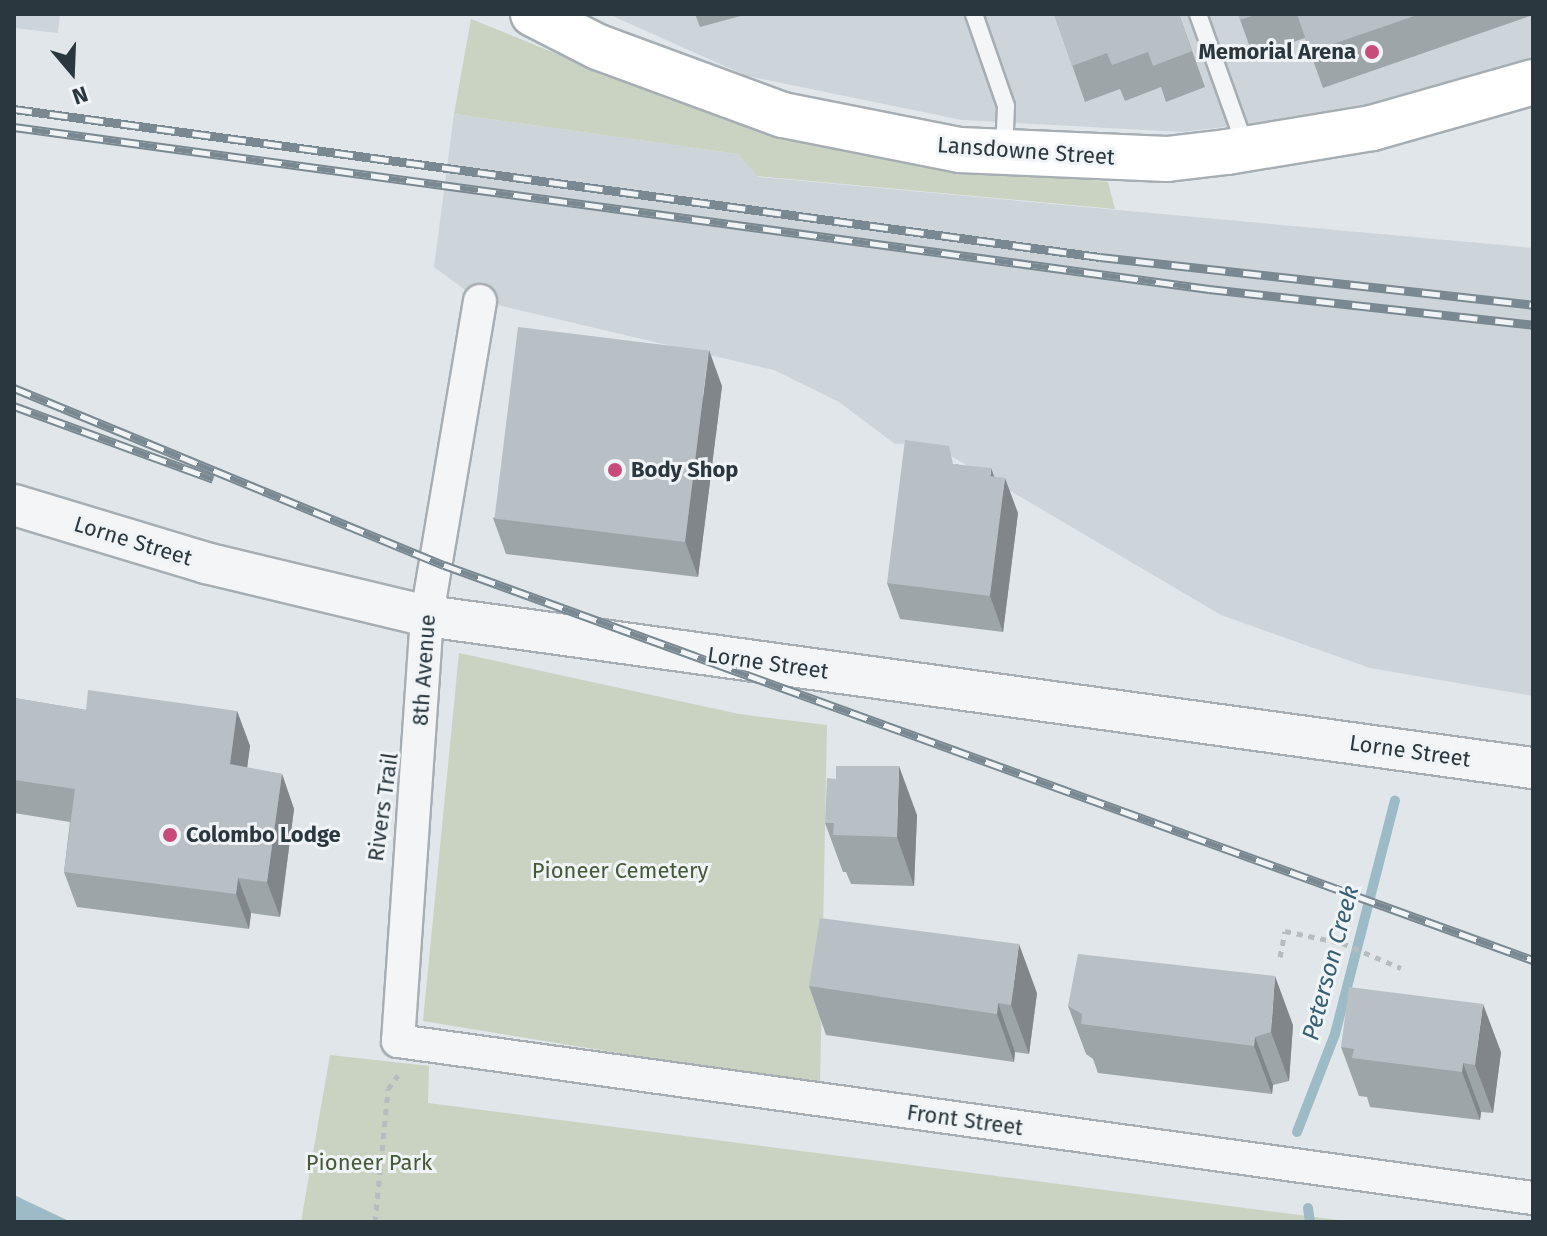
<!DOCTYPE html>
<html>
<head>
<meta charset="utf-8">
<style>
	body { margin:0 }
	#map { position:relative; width:1547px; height:1236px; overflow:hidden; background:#e0e6e9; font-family:"Fira Sans",sans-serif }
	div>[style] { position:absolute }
	.built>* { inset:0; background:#ced5da }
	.green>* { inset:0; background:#cad2c2 }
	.water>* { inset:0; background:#9dbbc7 }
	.stream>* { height:10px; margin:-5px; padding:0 5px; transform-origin:5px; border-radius:5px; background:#9dbbc7 }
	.path>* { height:5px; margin-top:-2.5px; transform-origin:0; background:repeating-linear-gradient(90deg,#b7bcc0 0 6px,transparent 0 12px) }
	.roads { filter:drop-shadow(2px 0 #a6aeb3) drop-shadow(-2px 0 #a6aeb3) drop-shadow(0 2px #a6aeb3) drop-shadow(0 -2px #a6aeb3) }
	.service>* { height:16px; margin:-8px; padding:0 8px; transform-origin:8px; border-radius:8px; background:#f3f5f7 }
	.minor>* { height:32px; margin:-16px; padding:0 16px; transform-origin:16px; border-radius:16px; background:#f3f5f7 }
	.tertiary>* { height:40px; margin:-20px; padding:0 20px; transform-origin:20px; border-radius:20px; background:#f3f5f7 }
	.secondary>* { height:44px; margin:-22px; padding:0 22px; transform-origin:22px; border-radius:22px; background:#fff }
	.rail>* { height:9px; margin-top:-4.5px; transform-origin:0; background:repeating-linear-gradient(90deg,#f0f4f6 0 18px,#7a8991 0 36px); box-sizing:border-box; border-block:2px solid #7a8991 }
	.wall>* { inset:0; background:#9ea5a9 }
	.shaded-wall>* { inset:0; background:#81868a }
	.building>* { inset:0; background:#b8c0c5; transform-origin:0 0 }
	.dots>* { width:22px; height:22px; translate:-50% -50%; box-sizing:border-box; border:4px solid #f0f4f6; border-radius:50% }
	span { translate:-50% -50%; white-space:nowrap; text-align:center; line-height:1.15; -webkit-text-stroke:6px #f0f4f6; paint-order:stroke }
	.poi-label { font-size:22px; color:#2a373f; font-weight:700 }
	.right { translate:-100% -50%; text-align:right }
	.left { translate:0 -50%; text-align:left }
	.street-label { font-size:22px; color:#2a373f }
	.park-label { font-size:22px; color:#465a38 }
	.water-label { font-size:24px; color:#365f71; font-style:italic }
	.frame { position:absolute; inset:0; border:16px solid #2a373f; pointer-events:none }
	.north { position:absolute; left:32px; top:32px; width:80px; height:80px; -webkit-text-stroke:6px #f0f4f6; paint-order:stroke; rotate:161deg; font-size:22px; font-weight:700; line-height:32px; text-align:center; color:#2a373f }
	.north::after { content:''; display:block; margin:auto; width:28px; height:36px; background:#2a373f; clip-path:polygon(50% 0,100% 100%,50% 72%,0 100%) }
</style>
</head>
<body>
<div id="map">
	<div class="built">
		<div style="clip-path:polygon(14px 14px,60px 14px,58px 33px,14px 28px)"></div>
		<div style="clip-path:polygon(608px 14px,1533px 14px,1533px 74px,1379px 108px,1183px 132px,962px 120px,747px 76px)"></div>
		<div style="clip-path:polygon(454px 114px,738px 154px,758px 177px,1533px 248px,1533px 696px,1370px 668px,1221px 615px,929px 443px,895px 444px,839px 402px,774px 370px,480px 301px,434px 267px)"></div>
	</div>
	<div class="green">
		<div style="clip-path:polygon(471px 19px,670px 100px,829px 147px,1108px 182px,1115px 209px,757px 176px,738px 154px,454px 114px)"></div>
		<div style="clip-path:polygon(459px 653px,739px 714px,827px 725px,820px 1086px,423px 1021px)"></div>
		<div style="clip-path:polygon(330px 1055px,429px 1066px,428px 1103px,1354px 1222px,301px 1222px)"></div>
	</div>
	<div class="water">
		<div style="clip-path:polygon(14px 1195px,71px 1222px,14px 1222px)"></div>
	</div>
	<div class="stream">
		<div style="left:1297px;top:1132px;width:105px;rotate:-68.8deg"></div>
		<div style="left:1335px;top:1034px;width:241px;rotate:-75.6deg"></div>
		<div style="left:1308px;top:1208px;width:14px;rotate:82deg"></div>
	</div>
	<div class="path">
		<div style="left:1280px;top:957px;width:26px;rotate:-79deg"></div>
		<div style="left:1285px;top:931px;width:58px;rotate:11.9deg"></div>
		<div style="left:1342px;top:943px;width:64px;rotate:23deg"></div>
		<div style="left:375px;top:1222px;width:134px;rotate:-84.4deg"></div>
		<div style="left:388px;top:1089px;width:17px;rotate:-54deg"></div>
	</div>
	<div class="roads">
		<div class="service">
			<div style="left:974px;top:14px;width:97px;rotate:70.8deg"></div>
			<div style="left:1006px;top:106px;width:45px;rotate:92.5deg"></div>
			<div style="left:1198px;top:14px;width:142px;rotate:70.3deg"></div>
		</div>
		<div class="minor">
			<div style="left:480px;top:301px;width:319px;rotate:99.6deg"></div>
			<div style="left:427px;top:616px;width:426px;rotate:93.9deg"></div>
			<div style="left:398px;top:1041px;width:1146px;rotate:7.88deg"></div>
		</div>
		<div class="tertiary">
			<div style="left:14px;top:505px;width:201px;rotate:16.8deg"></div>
			<div style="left:206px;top:563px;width:227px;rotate:13.5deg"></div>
			<div style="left:427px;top:616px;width:1116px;rotate:7.83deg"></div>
		</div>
		<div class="secondary">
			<div style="left:533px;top:14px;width:73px;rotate:26.9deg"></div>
			<div style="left:598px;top:47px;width:197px;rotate:20.2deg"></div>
			<div style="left:783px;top:115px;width:180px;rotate:11.2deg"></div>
			<div style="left:960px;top:150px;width:207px;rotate:2.5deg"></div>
			<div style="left:1167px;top:159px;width:60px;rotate:-6.7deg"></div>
			<div style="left:1227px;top:152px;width:147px;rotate:-9.4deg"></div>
			<div style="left:1372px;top:128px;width:167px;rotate:-15.9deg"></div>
		</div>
	</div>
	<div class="rail">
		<div style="left:14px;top:109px;width:1096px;rotate:7.76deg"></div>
		<div style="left:1100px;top:257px;width:436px;rotate:6.3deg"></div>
		<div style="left:14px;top:127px;width:1206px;rotate:7.72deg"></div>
		<div style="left:1209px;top:289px;width:326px;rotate:6.3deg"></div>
		<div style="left:14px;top:388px;width:465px;rotate:22.4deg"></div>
		<div style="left:444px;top:565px;width:1158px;rotate:19.94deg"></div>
		<div style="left:14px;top:406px;width:212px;rotate:20.1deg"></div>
	</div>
	<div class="wall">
		<div style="clip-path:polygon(695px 14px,748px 14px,700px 27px)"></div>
		<div style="clip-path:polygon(1054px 14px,1179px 14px,1205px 87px,1166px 102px,1161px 87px,1125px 101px,1120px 89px,1085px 102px)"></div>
		<div style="clip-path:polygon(1238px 14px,1533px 14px,1533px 15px,1323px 88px,1305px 38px,1253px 56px)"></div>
		<div style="clip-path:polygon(722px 386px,698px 577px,506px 554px,493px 518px)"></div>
		<div style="clip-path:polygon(956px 464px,994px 476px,1018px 513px,1003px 632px,900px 619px,887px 583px)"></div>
		<div style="clip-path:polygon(14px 698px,86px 710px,237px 711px,250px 746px,247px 768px,282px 774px,294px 809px,280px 917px,251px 913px,249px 929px,77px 907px,64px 872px,70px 822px,14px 813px)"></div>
		<div style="clip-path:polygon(917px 815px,914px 886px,851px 884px,846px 872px,843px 872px,825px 823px)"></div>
		<div style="clip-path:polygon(809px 986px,1037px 993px,1029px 1054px,1015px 1052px,1014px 1062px,826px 1035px)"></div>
		<div style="clip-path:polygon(1068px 1006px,1293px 1025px,1289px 1081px,1273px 1085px,1272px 1094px,1098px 1073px,1093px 1059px,1086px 1054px)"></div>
		<div style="clip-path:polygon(1341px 1047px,1501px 1052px,1493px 1113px,1481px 1112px,1480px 1120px,1370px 1107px,1367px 1097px,1359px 1096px)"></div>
	</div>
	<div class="shaded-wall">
		<div style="clip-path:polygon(709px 350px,722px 386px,698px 577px,685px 541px)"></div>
		<div style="clip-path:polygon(991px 468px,1002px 498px,1005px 478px,1018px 513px,1003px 632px,990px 596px)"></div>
		<div style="clip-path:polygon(237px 711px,250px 746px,243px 799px,230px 764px)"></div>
		<div style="clip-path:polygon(899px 766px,917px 815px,914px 886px,897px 837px)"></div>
		<div style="clip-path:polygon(282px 774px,294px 809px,280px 917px,267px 882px)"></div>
		<div style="clip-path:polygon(238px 878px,251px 913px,249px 929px,236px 894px)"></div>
		<div style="clip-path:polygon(1019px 944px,1037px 993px,1029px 1054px,1011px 1005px)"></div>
		<div style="clip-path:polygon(1275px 976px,1293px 1025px,1289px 1081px,1271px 1032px)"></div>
		<div style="clip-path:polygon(998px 1003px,1015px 1052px,1014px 1062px,997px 1014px)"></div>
		<div style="clip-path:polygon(1483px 1004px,1501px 1052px,1493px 1113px,1475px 1065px)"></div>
		<div style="clip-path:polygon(1255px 1037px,1273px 1085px,1272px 1094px,1254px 1046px)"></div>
		<div style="clip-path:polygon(1463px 1063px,1481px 1112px,1480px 1120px,1462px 1072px)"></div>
	</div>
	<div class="building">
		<div style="clip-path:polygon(1054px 14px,1179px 14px,1192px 51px,1153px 66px,1148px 52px,1112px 65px,1107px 53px,1072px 66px)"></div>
		<div style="clip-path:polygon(1238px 14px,1258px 14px,1240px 20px)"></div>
		<div style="clip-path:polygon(1297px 14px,1420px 14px,1310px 52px)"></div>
		<div style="left:518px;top:327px;width:192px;height:193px;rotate:7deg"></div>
		<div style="clip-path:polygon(905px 440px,949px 446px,953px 464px,991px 468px,990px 476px,1005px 478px,990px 596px,887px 583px)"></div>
		<div style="clip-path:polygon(88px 690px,237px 711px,230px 764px,282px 774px,267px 882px,238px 878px,236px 894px,64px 872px,75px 789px,14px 780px,14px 698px,86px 710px)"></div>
		<div style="clip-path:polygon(836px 766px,899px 766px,897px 837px,833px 835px,834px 823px,825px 823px,827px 778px,836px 779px)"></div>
		<div style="clip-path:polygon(820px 918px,1019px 944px,1011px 1005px,998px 1003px,997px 1014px,809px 986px)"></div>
		<div style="clip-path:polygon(1078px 954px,1275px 976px,1271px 1032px,1255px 1037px,1254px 1046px,1081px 1024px,1082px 1014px,1068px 1006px)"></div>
		<div style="clip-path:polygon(1349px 987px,1483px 1004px,1475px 1065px,1463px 1063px,1462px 1072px,1352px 1058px,1354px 1049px,1341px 1047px)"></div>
	</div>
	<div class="dots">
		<div style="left:1372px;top:52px;background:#c84b7c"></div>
		<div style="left:615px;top:470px;background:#c84b7c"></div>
		<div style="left:170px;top:835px;background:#c84b7c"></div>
	</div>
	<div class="poi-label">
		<span class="right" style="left:1356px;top:52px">Memorial Arena</span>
		<span class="left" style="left:631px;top:470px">Body Shop</span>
		<span class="left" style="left:186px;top:835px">Colombo Lodge</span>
	</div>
	<div class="street-label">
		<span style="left:1026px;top:151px;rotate:4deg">Lansdowne Street</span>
		<span style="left:133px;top:541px;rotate:17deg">Lorne Street</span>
		<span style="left:768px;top:663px;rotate:8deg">Lorne Street</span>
		<span style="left:424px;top:670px;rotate:-86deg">8th Avenue</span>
		<span style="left:1410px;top:751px;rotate:8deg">Lorne Street</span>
		<span style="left:383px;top:807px;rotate:-82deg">Rivers Trail</span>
		<span style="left:965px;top:1120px;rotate:8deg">Front Street</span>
	</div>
	<div class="park-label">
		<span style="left:620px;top:871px">Pioneer Cemetery</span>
		<span style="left:369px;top:1163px">Pioneer Park</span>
	</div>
	<div class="water-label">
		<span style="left:1331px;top:963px;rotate:-75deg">Peterson Creek</span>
	</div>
	<div class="frame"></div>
	<div class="north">N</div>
</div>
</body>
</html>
